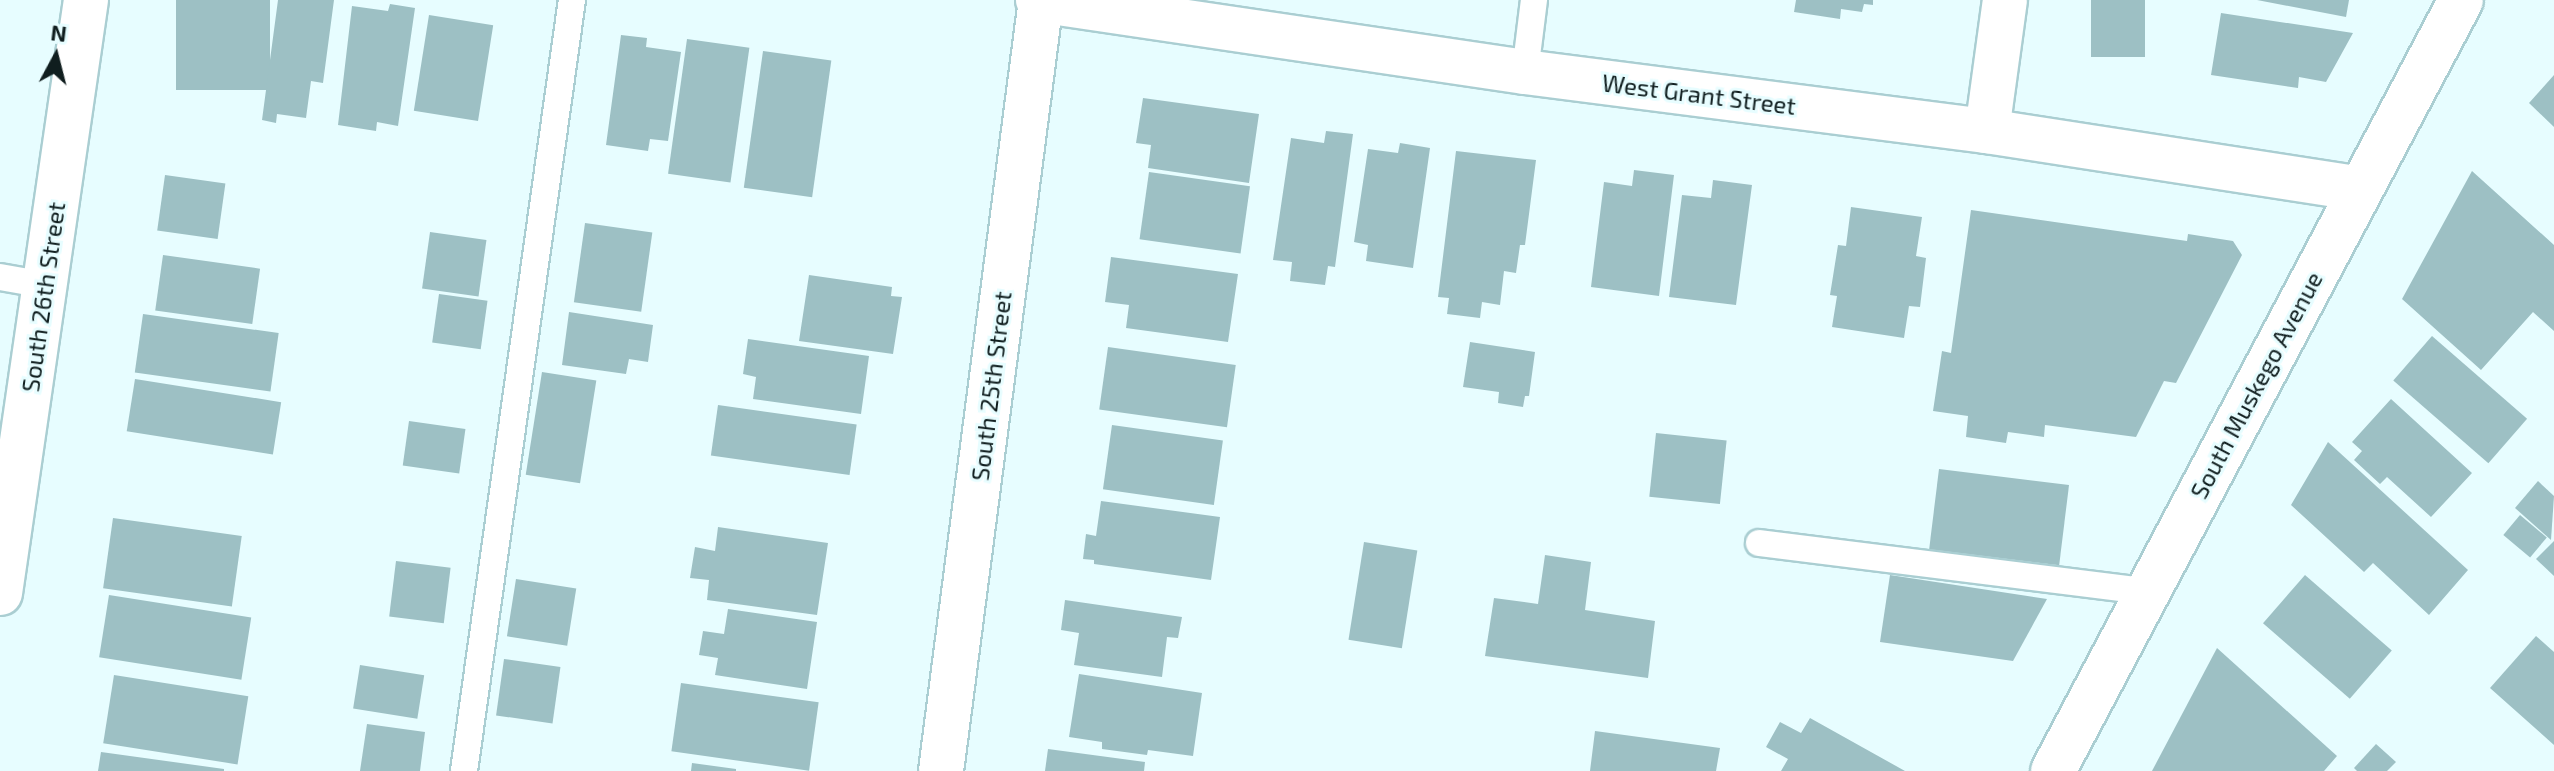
<!DOCTYPE html>
<html>
<head>
<meta charset="utf-8">
<style>
	body { margin:0 }
	#map { position:relative; width:2554px; height:771px; overflow:hidden; background:#e7fdff; font-family:"Exo 2",sans-serif }
	div>[style] { position:absolute }
	.building>* { inset:0; background:#9dc0c4; transform-origin:0 0 }
	.roads { filter:drop-shadow(2px 0 #aaced2) drop-shadow(-2px 0 #aaced2) drop-shadow(0 2px #aaced2) drop-shadow(0 -2px #aaced2) }
	.service>* { height:26px; margin:-13px; padding:0 13px; transform-origin:13px; border-radius:13px; background:#fff }
	.minor>* { height:44px; margin:-22px; padding:0 22px; transform-origin:22px; border-radius:22px; background:#fff }
	.tertiary>* { height:44px; margin:-22px; padding:0 22px; transform-origin:22px; border-radius:22px; background:#fff }
	span { translate:-50% -50%; white-space:nowrap; text-align:center; line-height:1.15; -webkit-text-stroke:6px #e7fdff; paint-order:stroke }
	.street-label { font-size:24px; color:#101e1f }
	.north { position:absolute; left:16px; top:16px; width:80px; height:80px; -webkit-text-stroke:6px #e7fdff; paint-order:stroke; rotate:7deg; font-size:22px; font-weight:700; line-height:32px; text-align:center; color:#101e1f }
	.north::after { content:''; display:block; margin:auto; width:28px; height:36px; background:#101e1f; clip-path:polygon(50% 0,100% 100%,50% 72%,0 100%) }
</style>
</head>
<body>
<div id="map">
	<div class="building">
		<div style="left:176px;top:0;width:94px;height:90px"></div>
		<div style="clip-path:polygon(278px 0,334px 0,323px 83px,311px 81px,306px 118px,277px 114px,276px 123px,262px 120px)"></div>
		<div style="clip-path:polygon(1796px 0,1873px 0,1873px 5px,1864px 4px,1862px 12px,1841px 9px,1840px 19px,1794px 12px)"></div>
		<div style="left:2091px;top:0;width:54px;height:57px"></div>
		<div style="clip-path:polygon(2257px 0,2349px 0,2346px 17px)"></div>
		<div style="clip-path:polygon(390px 4px,415px 8px,398px 126px,377px 122px,376px 131px,338px 125px,352px 6px,388px 11px)"></div>
		<div style="clip-path:polygon(2221px 13px,2353px 33px,2326px 82px,2299px 77px,2298px 88px,2211px 75px)"></div>
		<div style="left:429px;top:15px;width:65px;height:97px;rotate:9deg"></div>
		<div style="clip-path:polygon(621px 35px,647px 38px,646px 47px,681px 52px,668px 141px,650px 139px,648px 151px,606px 145px)"></div>
		<div style="left:687px;top:39px;width:63px;height:136px;rotate:8deg"></div>
		<div style="left:763px;top:51px;width:69px;height:138px;rotate:8deg"></div>
		<div style="clip-path:polygon(2554px 75px,2554px 127px,2529px 103px)"></div>
		<div style="clip-path:polygon(1143px 98px,1259px 114px,1249px 183px,1148px 168px,1151px 145px,1136px 143px)"></div>
		<div style="clip-path:polygon(1326px 131px,1353px 134px,1335px 267px,1328px 266px,1325px 285px,1290px 281px,1292px 262px,1273px 260px,1291px 138px,1324px 143px)"></div>
		<div style="clip-path:polygon(1400px 143px,1430px 148px,1413px 268px,1366px 261px,1368px 245px,1354px 242px,1368px 149px,1398px 153px)"></div>
		<div style="clip-path:polygon(1456px 151px,1536px 160px,1525px 245px,1520px 245px,1516px 273px,1504px 271px,1500px 305px,1482px 302px,1480px 318px,1447px 314px,1449px 298px,1438px 297px)"></div>
		<div style="clip-path:polygon(1634px 170px,1674px 175px,1659px 296px,1591px 287px,1604px 182px,1632px 186px)"></div>
		<div style="clip-path:polygon(2472px 171px,2554px 245px,2554px 331px,2533px 312px,2481px 370px,2402px 299px)"></div>
		<div style="left:1149px;top:172px;width:102px;height:68px;rotate:8deg"></div>
		<div style="left:165px;top:175px;width:61px;height:56px;rotate:8deg"></div>
		<div style="clip-path:polygon(1713px 180px,1752px 185px,1736px 305px,1669px 297px,1682px 195px,1711px 198px)"></div>
		<div style="clip-path:polygon(1851px 207px,1922px 217px,1916px 256px,1926px 258px,1920px 307px,1909px 306px,1904px 338px,1832px 327px,1837px 296px,1830px 295px,1838px 245px,1846px 246px)"></div>
		<div style="clip-path:polygon(1971px 210px,2187px 241px,2188px 234px,2233px 241px,2242px 255px,2176px 383px,2164px 381px,2136px 437px,2045px 425px,2044px 437px,2008px 432px,2006px 443px,1966px 437px,1968px 416px,1933px 411px,1942px 351px,1951px 353px)"></div>
		<div style="left:585px;top:223px;width:68px;height:80px;rotate:8deg"></div>
		<div style="left:430px;top:232px;width:57px;height:57px;rotate:8deg"></div>
		<div style="left:163px;top:255px;width:98px;height:56px;rotate:8deg"></div>
		<div style="clip-path:polygon(1111px 257px,1238px 274px,1228px 342px,1126px 328px,1129px 305px,1105px 302px)"></div>
		<div style="clip-path:polygon(809px 275px,892px 287px,891px 296px,902px 297px,893px 354px,799px 341px)"></div>
		<div style="left:439px;top:294px;width:49px;height:49px;rotate:8deg"></div>
		<div style="clip-path:polygon(569px 312px,653px 325px,648px 362px,629px 359px,626px 374px,562px 365px)"></div>
		<div style="left:143px;top:314px;width:137px;height:59px;rotate:8deg"></div>
		<div style="left:2432px;top:336px;width:126px;height:59px;rotate:41deg"></div>
		<div style="clip-path:polygon(748px 339px,869px 356px,861px 414px,753px 399px,756px 377px,743px 374px)"></div>
		<div style="clip-path:polygon(1470px 342px,1535px 352px,1529px 396px,1525px 396px,1523px 407px,1498px 403px,1499px 392px,1463px 387px)"></div>
		<div style="left:1108px;top:347px;width:129px;height:63px;rotate:8deg"></div>
		<div style="left:542px;top:372px;width:55px;height:104px;rotate:9deg"></div>
		<div style="left:135px;top:379px;width:148px;height:53px;rotate:9deg"></div>
		<div style="clip-path:polygon(2391px 399px,2472px 473px,2431px 517px,2387px 477px,2380px 484px,2354px 460px,2362px 451px,2352px 442px)"></div>
		<div style="left:718px;top:405px;width:140px;height:51px;rotate:8deg"></div>
		<div style="left:409px;top:421px;width:57px;height:45px;rotate:8deg"></div>
		<div style="left:1112px;top:425px;width:112px;height:65px;rotate:8deg"></div>
		<div style="left:1656px;top:433px;width:71px;height:64px;rotate:6deg"></div>
		<div style="clip-path:polygon(2328px 442px,2468px 570px,2429px 615px,2373px 563px,2364px 572px,2291px 505px)"></div>
		<div style="left:1939px;top:469px;width:131px;height:81px;rotate:7deg"></div>
		<div style="clip-path:polygon(2538px 481px,2554px 496px,2551px 540px,2515px 508px)"></div>
		<div style="clip-path:polygon(1101px 501px,1220px 517px,1211px 580px,1094px 564px,1094px 560px,1083px 559px,1086px 534px,1096px 536px)"></div>
		<div style="left:2520px;top:515px;width:35px;height:26px;rotate:40deg"></div>
		<div style="left:113px;top:518px;width:130px;height:71px;rotate:8deg"></div>
		<div style="clip-path:polygon(718px 527px,828px 543px,817px 615px,707px 600px,709px 580px,690px 578px,695px 547px,715px 551px)"></div>
		<div style="clip-path:polygon(2554px 541px,2554px 576px,2536px 559px)"></div>
		<div style="left:1364px;top:542px;width:54px;height:99px;rotate:9deg"></div>
		<div style="clip-path:polygon(1545px 555px,1591px 562px,1585px 610px,1655px 621px,1648px 678px,1485px 656px,1494px 598px,1538px 604px)"></div>
		<div style="left:396px;top:561px;width:55px;height:56px;rotate:7deg"></div>
		<div style="clip-path:polygon(1890px 575px,2047px 599px,2013px 661px,1880px 642px)"></div>
		<div style="left:2305px;top:575px;width:115px;height:64px;rotate:41deg"></div>
		<div style="left:516px;top:579px;width:61px;height:58px;rotate:9deg"></div>
		<div style="left:109px;top:595px;width:144px;height:63px;rotate:9deg"></div>
		<div style="clip-path:polygon(1065px 600px,1182px 617px,1178px 638px,1167px 637px,1162px 677px,1074px 665px,1079px 633px,1061px 630px)"></div>
		<div style="clip-path:polygon(728px 609px,817px 622px,807px 689px,715px 675px,718px 658px,699px 655px,703px 631px,724px 634px)"></div>
		<div style="clip-path:polygon(2536px 636px,2554px 652px,2554px 745px,2490px 688px)"></div>
		<div style="clip-path:polygon(2217px 648px,2337px 756px,2324px 771px,2152px 771px)"></div>
		<div style="left:504px;top:659px;width:57px;height:57px;rotate:8deg"></div>
		<div style="left:360px;top:665px;width:65px;height:44px;rotate:9deg"></div>
		<div style="clip-path:polygon(1079px 674px,1202px 693px,1193px 756px,1148px 750px,1147px 755px,1102px 749px,1102px 742px,1069px 737px)"></div>
		<div style="left:114px;top:675px;width:136px;height:69px;rotate:9deg"></div>
		<div style="left:681px;top:683px;width:139px;height:69px;rotate:8deg"></div>
		<div style="clip-path:polygon(1810px 718px,1905px 771px,1781px 771px,1788px 759px,1766px 747px,1780px 722px,1801px 733px)"></div>
		<div style="clip-path:polygon(367px 724px,425px 732px,420px 771px,360px 771px)"></div>
		<div style="clip-path:polygon(1595px 731px,1720px 748px,1716px 771px,1590px 771px)"></div>
		<div style="clip-path:polygon(2376px 744px,2396px 762px,2387px 771px,2357px 771px,2354px 768px)"></div>
		<div style="clip-path:polygon(1048px 749px,1145px 762px,1144px 771px,1045px 771px)"></div>
		<div style="clip-path:polygon(101px 752px,224px 769px,224px 771px,98px 771px)"></div>
		<div style="clip-path:polygon(692px 763px,736px 769px,736px 771px,691px 771px)"></div>
	</div>
	<div class="roads">
		<div class="service">
			<div style="left:1525px;top:72px;width:73px;rotate:-82.9deg"></div>
			<div style="left:0;top:277px;width:46px;rotate:10.1deg"></div>
			<div style="left:1759px;top:543px;width:390px;rotate:7.1deg"></div>
			<div style="left:464px;top:771px;width:779px;rotate:-82.03deg"></div>
		</div>
		<div class="minor">
			<div style="left:1038px;top:0;width:492px;rotate:8.4deg"></div>
			<div style="left:1525px;top:72px;width:466px;rotate:7.3deg"></div>
			<div style="left:1987px;top:131px;width:377px;rotate:8.8deg"></div>
			<div style="left:1987px;top:131px;width:132px;rotate:-82.2deg"></div>
			<div style="left:0;top:593px;width:599px;rotate:-81.75deg"></div>
			<div style="left:941px;top:771px;width:777px;rotate:-82.61deg"></div>
		</div>
		<div class="tertiary">
			<div style="left:2053px;top:771px;width:872px;rotate:-62.11deg"></div>
		</div>
	</div>
	<div class="street-label">
		<span style="left:1699px;top:94px;rotate:7deg">West Grant Street</span>
		<span style="left:43px;top:297px;rotate:-82deg">South 26th Street</span>
		<span style="left:2256px;top:385px;rotate:-62deg">South Muskego Avenue</span>
		<span style="left:991px;top:386px;rotate:-83deg">South 25th Street</span>
	</div>
	<div class="north">N</div>
</div>
</body>
</html>
